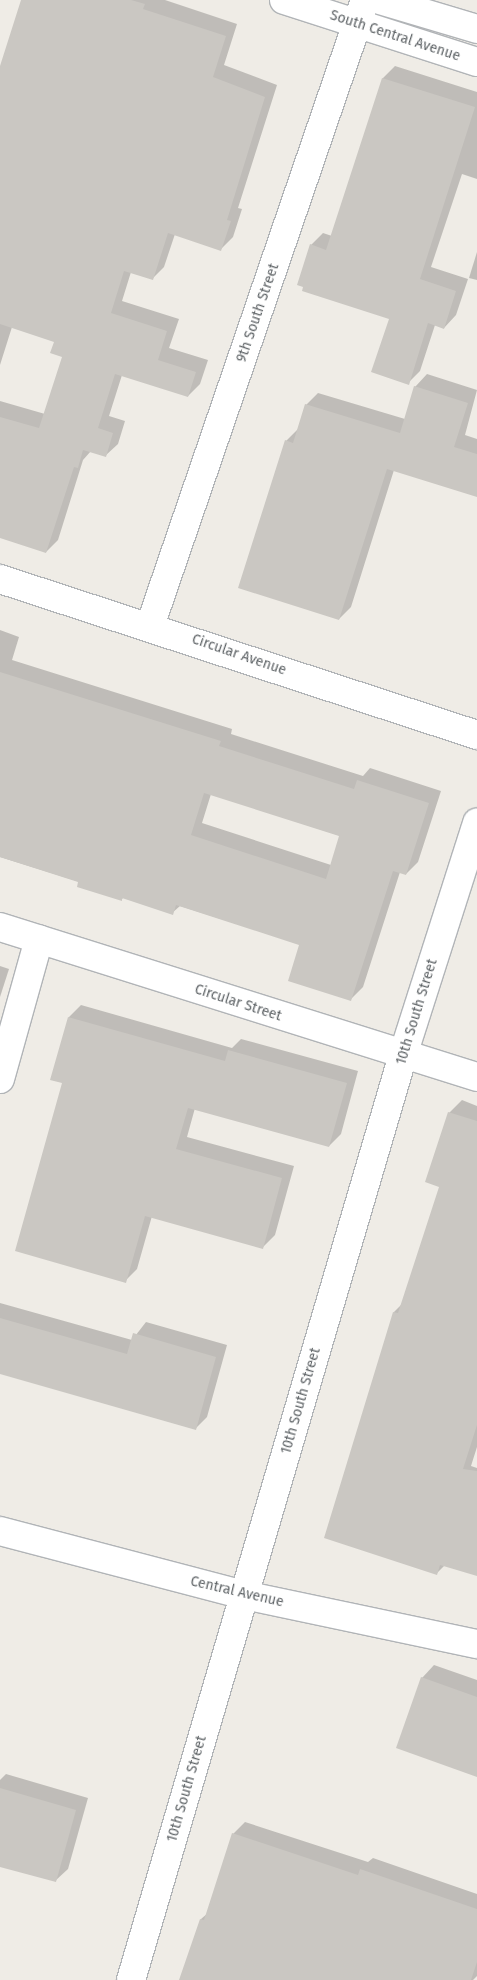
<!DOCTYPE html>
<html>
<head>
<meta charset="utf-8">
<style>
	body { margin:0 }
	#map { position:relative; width:477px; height:1980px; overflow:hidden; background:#efece6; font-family:"Fira Sans",sans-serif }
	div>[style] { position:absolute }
	.shadow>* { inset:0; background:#0003 }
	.building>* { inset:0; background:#cac7c2 }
	.roads { filter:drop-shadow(1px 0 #b1b4b7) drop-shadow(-1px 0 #b1b4b7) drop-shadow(0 1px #b1b4b7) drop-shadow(0 -1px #b1b4b7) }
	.minor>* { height:28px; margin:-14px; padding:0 14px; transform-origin:14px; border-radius:14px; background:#fff }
	.tertiary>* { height:28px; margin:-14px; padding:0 14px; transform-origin:14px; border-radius:14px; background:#fff }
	span { translate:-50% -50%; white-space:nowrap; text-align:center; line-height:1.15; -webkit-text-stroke:4.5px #fff; paint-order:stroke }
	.street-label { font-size:14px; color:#5d6265 }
</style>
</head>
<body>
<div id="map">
	<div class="shadow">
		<div style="clip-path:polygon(22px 0,165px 0,237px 24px,224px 65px,277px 85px,238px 208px,242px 209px,233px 237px,221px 249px,175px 234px,164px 267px,152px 279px,131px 272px,122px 301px,179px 319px,169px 348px,208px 360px,200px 384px,188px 396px,122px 375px,109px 416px,125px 421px,118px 444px,105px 456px,91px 451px,83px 460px,58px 540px,46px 552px,0 517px,0 401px,45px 414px,63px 356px,55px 341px,12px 327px,0 365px,0 70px)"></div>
		<div style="clip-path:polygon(395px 66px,477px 92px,477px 179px,462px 174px,431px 267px,468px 279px,456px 315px,444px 328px,435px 325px,420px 371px,408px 383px,390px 318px,311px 245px,323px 233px,332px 236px,383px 78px)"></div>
		<div style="clip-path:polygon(477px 252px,477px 280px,469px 278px)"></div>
		<div style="clip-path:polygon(427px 374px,477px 390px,465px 435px,477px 439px,477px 496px,394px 470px,351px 607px,339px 619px,286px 441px,299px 428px,306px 405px,318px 393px,405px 419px,415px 387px)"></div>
		<div style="clip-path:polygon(evenodd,0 630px,19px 637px,12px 660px,232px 729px,231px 734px,363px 776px,370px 768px,441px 791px,418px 862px,406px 874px,400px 872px,363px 987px,351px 999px,300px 944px,180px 906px,172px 913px,124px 897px,121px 900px,80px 882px,0 857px,0 630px,211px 794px,341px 836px,331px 865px,202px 823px,211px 794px)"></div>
		<div style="clip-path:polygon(0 966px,9px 969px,0 997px)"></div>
		<div style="clip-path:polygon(81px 1005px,232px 1048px,241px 1039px,358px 1071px,341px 1134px,329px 1146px,195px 1108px,187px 1137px,294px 1166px,275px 1235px,263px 1247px,152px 1216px,137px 1269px,125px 1281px,64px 1082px,69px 1017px)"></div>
		<div style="clip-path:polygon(462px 1100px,477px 1106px,477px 1447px,471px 1466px,477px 1468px,477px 1575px,445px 1565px,436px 1574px,394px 1312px,402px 1304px,441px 1186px,449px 1113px)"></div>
		<div style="clip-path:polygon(0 1303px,132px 1340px,146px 1322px,227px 1345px,207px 1417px,195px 1429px,0 1373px)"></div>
		<div style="clip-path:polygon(434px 1665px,477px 1680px,477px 1775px,422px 1678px)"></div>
		<div style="clip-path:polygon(6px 1774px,88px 1798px,68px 1869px,55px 1881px,0 1865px,0 1780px)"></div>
		<div style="clip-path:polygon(245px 1822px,368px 1862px,373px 1858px,477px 1894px,477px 1976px,473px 1980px,180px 1980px,201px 1919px,208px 1913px,233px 1834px)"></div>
	</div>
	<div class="building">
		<div style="clip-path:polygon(21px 0,131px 0,145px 4px,143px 9px,226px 36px,213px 77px,265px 97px,227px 220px,231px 221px,221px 251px,168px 233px,153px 280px,124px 271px,111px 313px,167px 331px,158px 360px,196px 372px,188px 397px,115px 374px,98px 428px,113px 433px,106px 457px,83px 450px,78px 468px,74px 467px,46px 553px,0 538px,0 417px,39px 428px,62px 357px,50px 353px,54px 342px,0 324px,0 66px)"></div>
		<div style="clip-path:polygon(382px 78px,475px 107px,420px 279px,456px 291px,444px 329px,428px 323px,409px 385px,371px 372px,389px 319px,302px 291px,303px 287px,297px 285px,310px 244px,326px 250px)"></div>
		<div style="clip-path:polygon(414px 386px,468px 403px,454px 447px,477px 454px,477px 497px,387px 469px,339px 620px,238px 588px,285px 440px,293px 443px,305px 404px,400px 433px)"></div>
		<div style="clip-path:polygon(evenodd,0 672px,221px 741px,219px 746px,354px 789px,357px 780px,429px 803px,406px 875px,393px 871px,351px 1001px,288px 981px,299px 945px,176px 905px,173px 915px,122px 898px,122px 901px,77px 887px,78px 882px,0 857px,0 672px,204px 793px,339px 836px,326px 879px,191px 835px,204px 793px)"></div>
		<div style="clip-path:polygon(68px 1017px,225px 1061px,228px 1050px,347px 1083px,329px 1147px,188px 1108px,176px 1149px,282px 1178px,263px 1249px,145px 1216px,126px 1283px,15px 1251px,62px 1083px,50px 1080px)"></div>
		<div style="clip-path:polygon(448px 1112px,477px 1121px,477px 1425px,463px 1469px,477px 1471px,477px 1576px,440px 1565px,437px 1575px,324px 1538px,393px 1312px,398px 1313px,439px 1187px,425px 1182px)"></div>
		<div style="clip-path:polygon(0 1318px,127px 1354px,133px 1333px,216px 1357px,196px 1430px,0 1374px)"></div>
		<div style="clip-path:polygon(421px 1677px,477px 1697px,477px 1777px,396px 1748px)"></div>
		<div style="clip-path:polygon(0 1788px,76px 1810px,56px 1882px,0 1867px)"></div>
		<div style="clip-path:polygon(232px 1833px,358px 1875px,360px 1869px,477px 1909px,477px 1962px,471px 1980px,179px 1980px,200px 1919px,204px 1920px)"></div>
	</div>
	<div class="roads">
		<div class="minor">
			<div style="left:284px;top:0;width:203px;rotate:17.8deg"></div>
			<div style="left:380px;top:0;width:101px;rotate:16.6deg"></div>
			<div style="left:150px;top:626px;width:662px;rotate:-71.04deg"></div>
			<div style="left:0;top:927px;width:500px;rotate:17.46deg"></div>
			<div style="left:0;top:1079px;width:145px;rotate:-74.4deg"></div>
			<div style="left:131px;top:1980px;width:964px;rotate:-73.61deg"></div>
			<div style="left:403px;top:1055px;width:244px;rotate:-72.3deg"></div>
		</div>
		<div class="tertiary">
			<div style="left:0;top:579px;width:502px;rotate:18.11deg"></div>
			<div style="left:0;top:1531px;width:252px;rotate:14.7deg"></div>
			<div style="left:244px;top:1595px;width:238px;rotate:11.9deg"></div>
		</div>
	</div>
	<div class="street-label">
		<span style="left:395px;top:36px;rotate:18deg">South Central Avenue</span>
		<span style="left:258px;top:313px;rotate:-71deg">9th South Street</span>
		<span style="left:239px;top:655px;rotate:19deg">Circular Avenue</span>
		<span style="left:238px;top:1003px;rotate:18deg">Circular Street</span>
		<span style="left:417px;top:1012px;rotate:-73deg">10th South Street</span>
		<span style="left:301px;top:1401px;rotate:-74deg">10th South Street</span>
		<span style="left:237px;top:1592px;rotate:13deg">Central Avenue</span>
		<span style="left:187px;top:1789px;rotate:-74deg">10th South Street</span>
	</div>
</div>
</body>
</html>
